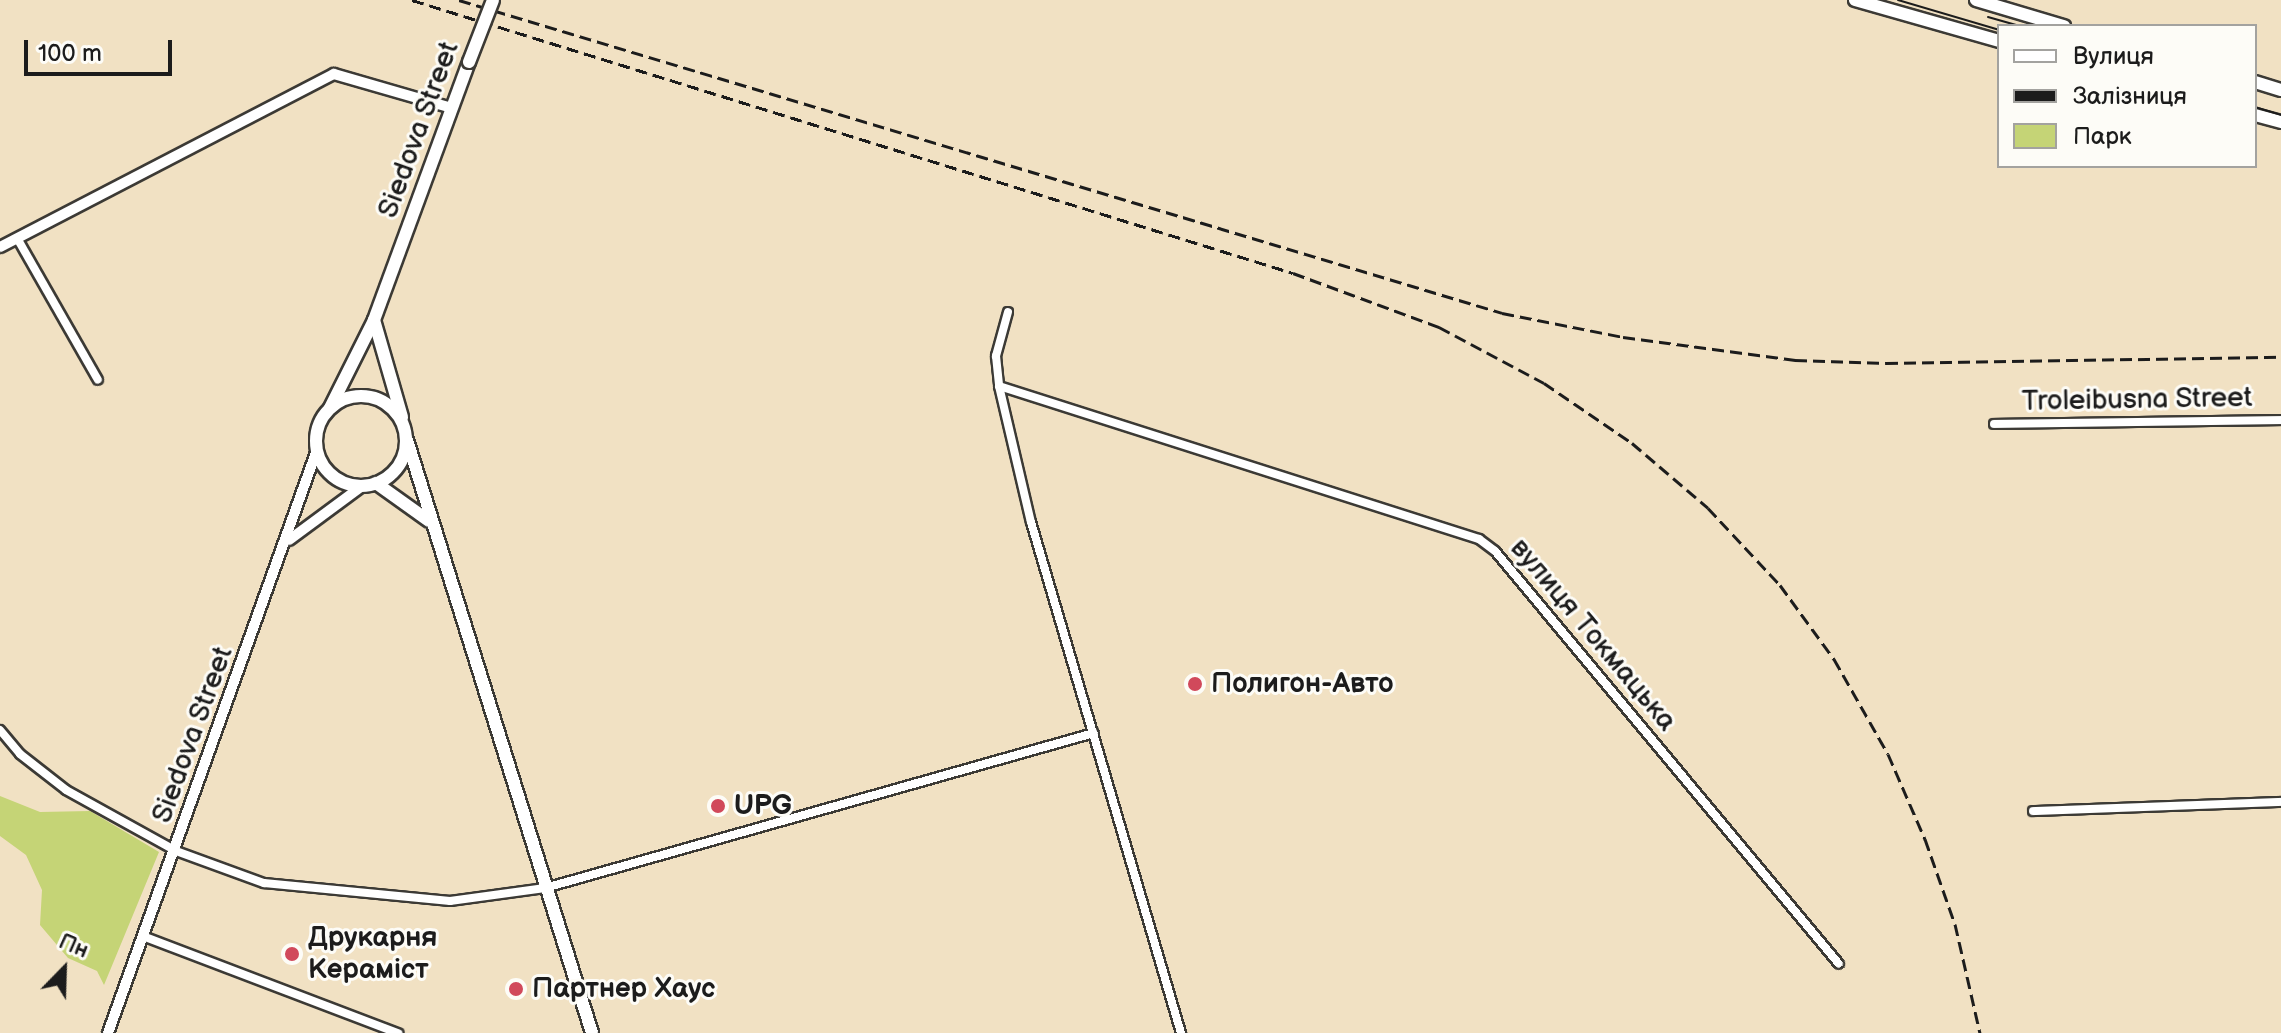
<!DOCTYPE html>
<html>
<head>
<meta charset="utf-8">
<style>
	body { margin:0 }
	#map { position:relative; width:2281px; height:1033px; overflow:hidden; background:#f1e1c3; font-family:"Balsamiq Sans",sans-serif }
	div>[style] { position:absolute }
	.green>* { inset:0; background:#c5d476 }
	.roads { filter:drop-shadow(2px 0 #3c3a35) drop-shadow(-2px 0 #3c3a35) drop-shadow(0 2px #3c3a35) drop-shadow(0 -2px #3c3a35) }
	.minor>* { height:8px; margin:-4px; padding:0 4px; transform-origin:4px; border-radius:4px; background:#fff }
	.tertiary>* { height:10px; margin:-5px; padding:0 5px; transform-origin:5px; border-radius:5px; background:#fff }
	.secondary>* { height:12px; margin:-6px; padding:0 6px; transform-origin:6px; border-radius:6px; background:#fff }
	.secondary>.ring { margin:-6px; padding:0; box-sizing:content-box; background:none; border:12px solid #fff; border-radius:50% }
	.tram>* { height:2px; margin:-1px; padding:0 1px; transform-origin:1px; border-radius:1px; background:#1c1c1c }
	.rail>* { height:3px; margin-top:-1.5px; transform-origin:0; background:repeating-linear-gradient(90deg,#1c1c1c 0 12px,transparent 0 18px) }
	.bridges { filter:drop-shadow(2px 0 #3c3a35) drop-shadow(-2px 0 #3c3a35) drop-shadow(0 2px #3c3a35) drop-shadow(0 -2px #3c3a35) }
	.secondary-bridge>* { height:12px; margin:-6px; padding:0 6px; transform-origin:6px; border-radius:6px; background:#fff }
	.dots>* { width:22px; height:22px; translate:-50% -50%; box-sizing:border-box; border:4px solid #fdfcf7; border-radius:50% }
	span { translate:-50% -50%; white-space:nowrap; text-align:center; line-height:1.15; -webkit-text-stroke:6px #fdfcf7; paint-order:stroke }
	.street-label { font-size:28px; color:#1c1c1c }
	.poi-label { font-size:28px; color:#1c1c1c; font-weight:700 }
	.left { translate:0 -50%; text-align:left }
	.legend { position:absolute; left:1997px; top:24px; width:260px; height:144px; box-sizing:border-box; background:#fdfcf7; border:2px solid #a3a29f; margin:0; padding:10px 14px; list-style:none; font-size:24px; color:#1c1c1c }
	.legend li { display:flex; align-items:center; gap:16px; height:40px }
	.legend b { width:40px; border:2px solid #a3a29f }
	.north { position:absolute; left:24px; top:929px; width:80px; height:80px; -webkit-text-stroke:6px #fdfcf7; paint-order:stroke; rotate:23deg; font-size:22px; font-weight:700; line-height:32px; text-align:center; color:#1c1c1c }
	.north::after { content:''; display:block; margin:auto; width:28px; height:36px; background:#1c1c1c; clip-path:polygon(50% 0,100% 100%,50% 72%,0 100%) }
	.scale { position:absolute; left:24px; top:40px; width:148px; height:36px; box-sizing:border-box; border:4px solid #1c1c1c; border-top:0; padding-left:10px; font-size:24px; line-height:28px; white-space:nowrap; color:#1c1c1c; -webkit-text-stroke:6px #fdfcf7; paint-order:stroke }
</style>
</head>
<body>
<div id="map">
	<div class="green">
		<div style="clip-path:polygon(0 796px,40px 812px,90px 811px,159px 852px,104px 985px,97px 971px,68px 958px,40px 925px,42px 890px,26px 855px,0 836px)"></div>
	</div>
	<div class="roads">
		<div class="minor">
			<div style="left:17px;top:238px;width:163px;rotate:60.3deg"></div>
			<div style="left:1008px;top:312px;width:46px;rotate:105.3deg"></div>
			<div style="left:996px;top:356px;width:30px;rotate:84deg"></div>
			<div style="left:999px;top:386px;width:140px;rotate:76.8deg"></div>
			<div style="left:1031px;top:522px;width:533px;rotate:73.64deg"></div>
			<div style="left:999px;top:386px;width:504px;rotate:17.68deg"></div>
			<div style="left:1479px;top:539px;width:20px;rotate:37deg"></div>
			<div style="left:1495px;top:551px;width:537px;rotate:50.21deg"></div>
			<div style="left:1994px;top:424px;width:287px;rotate:-0.8deg"></div>
			<div style="left:0;top:730px;width:31px;rotate:50deg"></div>
			<div style="left:20px;top:754px;width:58px;rotate:38deg"></div>
			<div style="left:66px;top:790px;width:126px;rotate:29deg"></div>
			<div style="left:176px;top:851px;width:94px;rotate:20deg"></div>
			<div style="left:264px;top:883px;width:187px;rotate:5.5deg"></div>
			<div style="left:450px;top:901px;width:96px;rotate:-7.8deg"></div>
			<div style="left:545px;top:888px;width:570px;rotate:-15.77deg"></div>
			<div style="left:2033px;top:811px;width:248px;rotate:-2.1deg"></div>
			<div style="left:145px;top:937px;width:271px;rotate:20.8deg"></div>
		</div>
		<div class="tertiary">
			<div style="left:0;top:247px;width:376px;rotate:-27.4deg"></div>
			<div style="left:334px;top:74px;width:123px;rotate:16.1deg"></div>
			<div style="left:289px;top:540px;width:91px;rotate:-36.5deg"></div>
			<div style="left:108px;top:1033px;width:619px;rotate:-70.28deg"></div>
		</div>
		<div class="secondary">
			<div style="left:1855px;top:0;width:150px;rotate:15.9deg"></div>
			<div style="left:1976px;top:0;width:92px;rotate:16.5deg"></div>
			<div style="left:2255px;top:82px;width:27px;rotate:17deg"></div>
			<div style="left:2255px;top:115px;width:27px;rotate:15deg"></div>
			<div style="left:374px;top:320px;width:101px;rotate:73.9deg"></div>
			<div class="ring" style="left:316px;top:396px;width:78px;height:78px"></div>
			<div style="left:330px;top:408px;width:98px;rotate:-63.4deg"></div>
			<div style="left:374px;top:320px;width:275px;rotate:-69.8deg"></div>
			<div style="left:407px;top:440px;width:621px;rotate:72.67deg"></div>
			<div style="left:376px;top:483px;width:65px;rotate:35.6deg"></div>
		</div>
	</div>
	<div class="tram">
		<div style="left:1898px;top:0;width:105px;rotate:16.5deg"></div>
		<div style="left:1988px;top:17px;width:32px;rotate:16deg"></div>
		<div style="left:2255px;top:107px;width:27px;rotate:17deg"></div>
	</div>
	<div class="rail">
		<div style="left:412px;top:0;width:922px;rotate:17.22deg"></div>
		<div style="left:1293px;top:273px;width:156px;rotate:20.3deg"></div>
		<div style="left:1439px;top:327px;width:119px;rotate:28.1deg"></div>
		<div style="left:1544px;top:383px;width:107px;rotate:34.3deg"></div>
		<div style="left:1632px;top:443px;width:100px;rotate:40.5deg"></div>
		<div style="left:1708px;top:508px;width:105px;rotate:46.9deg"></div>
		<div style="left:1780px;top:585px;width:92px;rotate:53.9deg"></div>
		<div style="left:1834px;top:659px;width:109px;rotate:60.4deg"></div>
		<div style="left:1888px;top:754px;width:93px;rotate:66.5deg"></div>
		<div style="left:1925px;top:839px;width:90px;rotate:70.6deg"></div>
		<div style="left:1955px;top:924px;width:112px;rotate:77.1deg"></div>
		<div style="left:459px;top:0;width:1089px;rotate:16.7deg"></div>
		<div style="left:1502px;top:313px;width:123px;rotate:11.2deg"></div>
		<div style="left:1623px;top:337px;width:174px;rotate:7.6deg"></div>
		<div style="left:1795px;top:360px;width:91px;rotate:1.9deg"></div>
		<div style="left:1886px;top:363px;width:395px;rotate:-0.9deg"></div>
	</div>
	<div class="bridges">
		<div class="secondary-bridge">
			<div style="left:469px;top:62px;width:66px;rotate:-68.8deg"></div>
		</div>
	</div>
	<div class="dots">
		<div style="left:1195px;top:684px;background:#d1495b"></div>
		<div style="left:718px;top:806px;background:#d1495b"></div>
		<div style="left:292px;top:954px;background:#d1495b"></div>
		<div style="left:516px;top:989px;background:#d1495b"></div>
	</div>
	<div class="street-label">
		<span style="left:419px;top:130px;rotate:-70deg">Siedova Street</span>
		<span style="left:2137px;top:400px;rotate:-1deg">Troleibusna Street</span>
		<span style="left:1593px;top:635px;rotate:50deg">вулиця Токмацька</span>
		<span style="left:193px;top:735px;rotate:-70deg">Siedova Street</span>
	</div>
	<div class="poi-label">
		<span class="left" style="left:1211px;top:684px">Полигон-Авто</span>
		<span class="left" style="left:734px;top:806px">UPG</span>
		<span class="left" style="left:308px;top:954px">Друкарня<br>Кераміст</span>
		<span class="left" style="left:532px;top:989px">Партнер Хаус</span>
	</div>
	<ul class="legend">
	<li><b style="height:10px;background:#fff"></b>Вулиця</li>
	<li><b style="height:10px;background:#1c1c1c"></b>Залізниця</li>
	<li><b style="height:22px;background:#c5d476"></b>Парк</li>
	</ul>
	<div class="north">Пн</div>
	<div class="scale">100 m</div>
</div>
</body>
</html>
